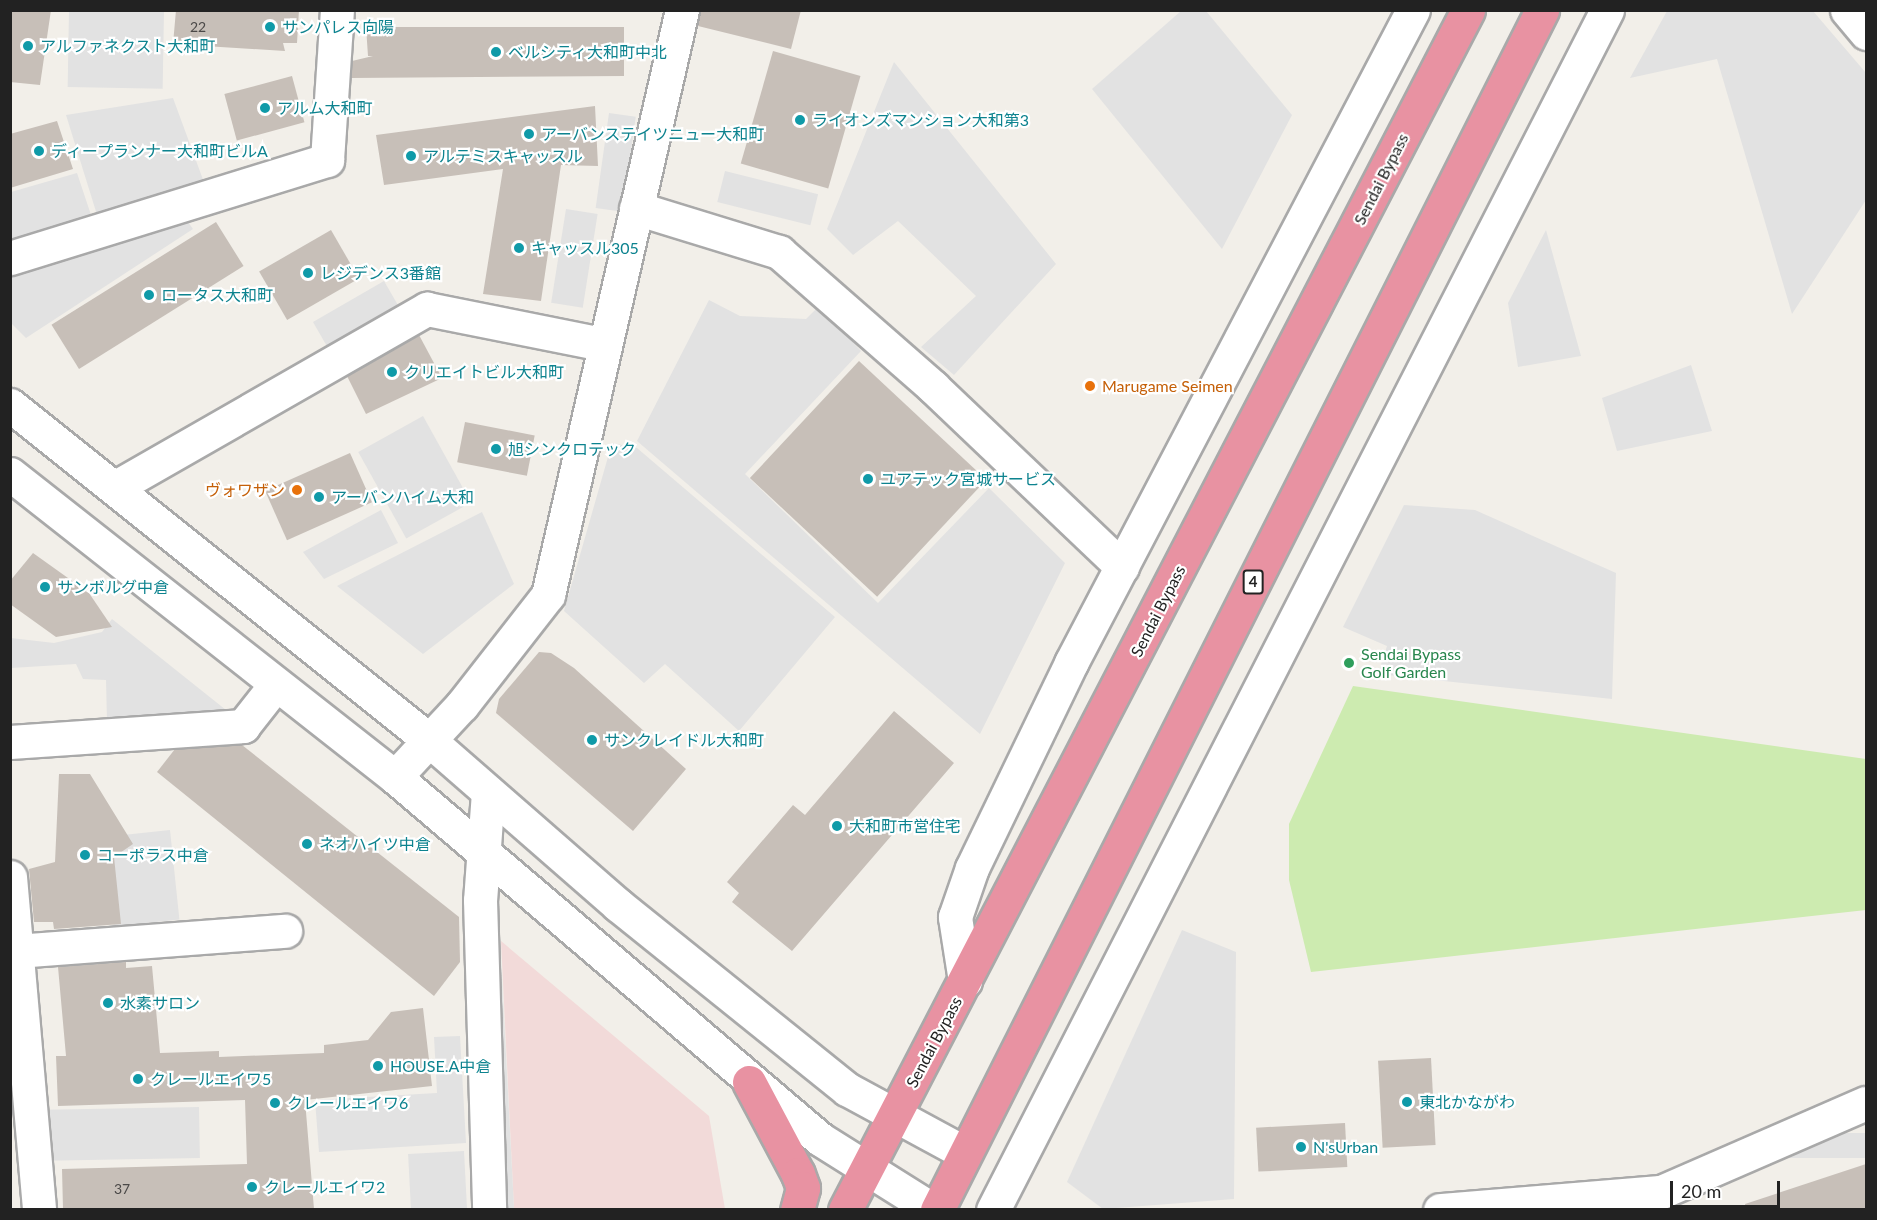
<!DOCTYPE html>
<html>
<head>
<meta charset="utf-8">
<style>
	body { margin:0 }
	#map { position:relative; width:1877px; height:1220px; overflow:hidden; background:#f2efe9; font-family:Lato,"Noto Sans JP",sans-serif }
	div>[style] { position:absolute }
	.commercial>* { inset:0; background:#f2dad9 }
	.grass>* { inset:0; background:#cdebb0 }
	.parking>* { inset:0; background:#e2e2e2; transform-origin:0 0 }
	.building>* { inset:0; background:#c7bfb8; transform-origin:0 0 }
	.roads { filter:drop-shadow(2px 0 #a9a9a9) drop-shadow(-2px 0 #a9a9a9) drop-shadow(0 2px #a9a9a9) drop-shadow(0 -2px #a9a9a9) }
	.minor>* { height:33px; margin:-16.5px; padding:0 16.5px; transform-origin:16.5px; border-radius:16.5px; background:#fff }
	.highway>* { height:33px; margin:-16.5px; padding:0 16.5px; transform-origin:16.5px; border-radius:16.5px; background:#e892a2 }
	.dots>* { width:16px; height:16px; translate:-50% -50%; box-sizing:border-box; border:3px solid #fff; border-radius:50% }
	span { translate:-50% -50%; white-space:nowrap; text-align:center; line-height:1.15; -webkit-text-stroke:4.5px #fff; paint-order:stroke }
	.number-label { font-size:14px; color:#4b4948 }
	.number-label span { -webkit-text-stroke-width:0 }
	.shield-label span { padding:2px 4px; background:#fff; border:2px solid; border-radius:4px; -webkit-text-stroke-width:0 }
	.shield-label { font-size:15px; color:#222; font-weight:700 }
	.culture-label { font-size:16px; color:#0d838f }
	.left { translate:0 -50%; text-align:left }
	.street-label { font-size:16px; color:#222 }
	.food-label { font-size:16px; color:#c56008 }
	.right { translate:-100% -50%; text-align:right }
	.leisure-label { font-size:16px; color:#27864d }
	.frame { position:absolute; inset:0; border:12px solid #222; pointer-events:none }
	.scale { position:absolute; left:1670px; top:1181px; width:110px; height:27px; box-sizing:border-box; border:3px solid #222; border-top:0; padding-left:8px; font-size:18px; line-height:21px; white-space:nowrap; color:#222; -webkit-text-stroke:4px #fff; paint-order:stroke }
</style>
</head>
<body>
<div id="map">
	<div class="commercial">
		<div style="clip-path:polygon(501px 941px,709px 1116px,725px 1209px,514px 1209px)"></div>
	</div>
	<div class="grass">
		<div style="clip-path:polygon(1353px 686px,1866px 759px,1866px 910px,1311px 972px,1289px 880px,1289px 824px)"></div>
	</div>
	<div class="parking">
		<div style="left:69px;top:10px;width:95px;height:77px;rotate:1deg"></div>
		<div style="clip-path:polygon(1181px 11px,1206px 11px,1292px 115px,1222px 249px,1092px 89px)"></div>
		<div style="clip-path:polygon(1667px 11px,1813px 11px,1866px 73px,1866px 200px,1792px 314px,1717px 59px,1630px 78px)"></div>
		<div style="clip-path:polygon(894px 62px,1056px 264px,954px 375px,921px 347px,976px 296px,898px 221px,853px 255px,827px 229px)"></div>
		<div style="clip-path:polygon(173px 98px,205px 185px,98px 218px,66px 115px)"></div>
		<div style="left:609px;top:113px;width:27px;height:96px;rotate:8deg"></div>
		<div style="left:725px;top:171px;width:96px;height:32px;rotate:14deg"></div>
		<div style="clip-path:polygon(77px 173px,92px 218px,11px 246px,11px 192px)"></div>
		<div style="left:566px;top:209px;width:32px;height:95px;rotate:9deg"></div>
		<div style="clip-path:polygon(188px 222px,193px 229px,26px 338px,11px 323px,11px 277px)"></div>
		<div style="clip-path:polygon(1546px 230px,1581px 356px,1518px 367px,1508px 303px)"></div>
		<div style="left:384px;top:281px;width:28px;height:82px;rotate:60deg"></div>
		<div style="clip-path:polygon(709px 300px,740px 316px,806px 319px,819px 306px,861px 351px,745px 474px,878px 603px,989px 488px,1065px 563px,980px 734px,637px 441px)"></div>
		<div style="clip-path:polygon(1691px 365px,1712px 431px,1617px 451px,1602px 398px)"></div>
		<div style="left:423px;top:416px;width:99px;height:74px;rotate:61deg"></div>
		<div style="clip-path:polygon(612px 443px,637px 448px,835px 617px,739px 731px,665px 664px,644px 683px,564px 611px)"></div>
		<div style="clip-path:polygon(1404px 505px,1475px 510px,1616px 573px,1612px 699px,1378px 674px,1387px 646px,1343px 627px)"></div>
		<div style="clip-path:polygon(381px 510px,398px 543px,324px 579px,303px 552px)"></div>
		<div style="clip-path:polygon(482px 512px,514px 584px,423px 654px,337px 586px)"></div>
		<div style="clip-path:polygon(112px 619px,226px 710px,107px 722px,106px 680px,83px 679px,76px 664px,11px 668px,11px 638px,54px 643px,102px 632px)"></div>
		<div style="left:170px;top:830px;width:90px;height:66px;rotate:84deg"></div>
		<div style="clip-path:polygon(1182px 930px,1236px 952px,1234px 1199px,1103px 1209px,1067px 1182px)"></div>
		<div style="left:500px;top:941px;width:268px;height:9px;rotate:87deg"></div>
		<div style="clip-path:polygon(460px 1036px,466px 1143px,319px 1152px,315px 1100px,437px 1093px,434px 1037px)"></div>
		<div style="left:199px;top:1107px;width:51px;height:154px;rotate:89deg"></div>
		<div style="left:1866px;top:1133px;width:25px;height:85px;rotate:90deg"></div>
		<div style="left:464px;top:1151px;width:58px;height:56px;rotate:87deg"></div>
	</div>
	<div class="building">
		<div style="clip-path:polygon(10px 10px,51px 10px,40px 85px,10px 82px)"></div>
		<div style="clip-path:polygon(176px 10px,299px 10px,297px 43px,283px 43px,285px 51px,173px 44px)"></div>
		<div style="clip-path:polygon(700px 10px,801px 10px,791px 49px,698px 26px)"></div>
		<div style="clip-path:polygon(366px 27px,624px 27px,624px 76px,351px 78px,352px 61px,373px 56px,368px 56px)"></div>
		<div style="left:773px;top:51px;width:91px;height:117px;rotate:16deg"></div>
		<div style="left:292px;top:76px;width:48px;height:70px;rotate:75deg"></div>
		<div style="clip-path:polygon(595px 106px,598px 166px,561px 165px,541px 301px,483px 294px,503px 169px,384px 185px,376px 135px)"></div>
		<div style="clip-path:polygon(57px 121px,73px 169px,10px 188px,10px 134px)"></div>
		<div style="left:216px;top:222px;width:52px;height:194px;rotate:58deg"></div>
		<div style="left:331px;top:230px;width:56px;height:83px;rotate:60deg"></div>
		<div style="clip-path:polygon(419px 335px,442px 378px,366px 414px,347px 376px)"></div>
		<div style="left:859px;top:361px;width:174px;height:160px;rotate:43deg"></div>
		<div style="left:465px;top:422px;width:71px;height:41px;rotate:11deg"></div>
		<div style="left:350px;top:453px;width:54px;height:93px;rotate:66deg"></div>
		<div style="clip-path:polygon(33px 553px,89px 593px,112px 627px,56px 637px,10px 604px,10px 581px)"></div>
		<div style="clip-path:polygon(539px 652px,551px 653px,574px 668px,686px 769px,633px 831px,496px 713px,499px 699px)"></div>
		<div style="clip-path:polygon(894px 711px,954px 763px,792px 951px,732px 902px,739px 893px,727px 882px,793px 805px,805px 815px)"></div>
		<div style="clip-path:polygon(242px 745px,459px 917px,460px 962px,434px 996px,157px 772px,175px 749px)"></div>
		<div style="clip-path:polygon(59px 774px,90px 774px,133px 844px,114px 857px,121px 924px,54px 929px,53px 922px,34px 922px,29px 869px,55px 862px)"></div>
		<div style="clip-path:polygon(126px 962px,126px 968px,152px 966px,160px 1053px,219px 1051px,219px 1057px,324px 1053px,324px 1045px,368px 1040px,391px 1012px,423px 1008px,432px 1086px,305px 1100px,314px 1209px,63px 1209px,62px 1169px,247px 1164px,245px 1100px,58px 1106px,56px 1056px,66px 1056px,58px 967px)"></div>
		<div style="left:1431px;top:1058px;width:87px;height:53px;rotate:87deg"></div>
		<div style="left:1345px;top:1123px;width:44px;height:89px;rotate:87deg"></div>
		<div style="clip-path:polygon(1866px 1164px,1866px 1209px,1746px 1209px,1745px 1204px)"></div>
	</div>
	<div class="roads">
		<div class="minor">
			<div style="left:1847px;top:10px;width:30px;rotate:50deg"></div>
			<div style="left:636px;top:208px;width:150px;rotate:17.1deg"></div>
			<div style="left:779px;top:252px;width:205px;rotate:41.2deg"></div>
			<div style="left:933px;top:387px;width:261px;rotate:43.6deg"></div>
			<div style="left:10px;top:258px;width:332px;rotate:-17.2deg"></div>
			<div style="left:327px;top:160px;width:150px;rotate:-86.2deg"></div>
			<div style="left:10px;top:405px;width:536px;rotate:38.64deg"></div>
			<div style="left:429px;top:740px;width:251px;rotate:41.1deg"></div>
			<div style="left:618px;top:905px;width:294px;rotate:38.8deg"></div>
			<div style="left:847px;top:1089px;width:134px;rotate:28.5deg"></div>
			<div style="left:10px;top:474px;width:490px;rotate:38.2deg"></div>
			<div style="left:395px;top:777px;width:558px;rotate:40.42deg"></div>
			<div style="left:820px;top:1139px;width:133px;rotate:32.1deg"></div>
			<div style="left:114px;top:488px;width:361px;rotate:-29.8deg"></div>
			<div style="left:427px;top:309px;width:178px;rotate:11.3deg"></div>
			<div style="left:10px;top:742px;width:234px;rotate:-3.9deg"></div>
			<div style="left:243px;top:726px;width:53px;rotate:-51.8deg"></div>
			<div style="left:395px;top:777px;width:98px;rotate:-47.1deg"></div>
			<div style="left:462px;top:705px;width:140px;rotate:-52deg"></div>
			<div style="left:548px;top:595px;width:600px;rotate:-77.1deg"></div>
			<div style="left:488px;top:792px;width:108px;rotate:94.2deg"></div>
			<div style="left:480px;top:900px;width:310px;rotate:88.3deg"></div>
			<div style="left:10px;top:877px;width:334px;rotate:85deg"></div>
			<div style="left:16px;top:951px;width:270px;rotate:-4.3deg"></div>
			<div style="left:965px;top:981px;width:65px;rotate:-98.9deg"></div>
			<div style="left:955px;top:917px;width:52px;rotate:-70.9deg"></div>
			<div style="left:972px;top:868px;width:228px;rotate:-64.2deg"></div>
			<div style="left:1071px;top:663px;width:737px;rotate:-62.36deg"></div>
			<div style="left:993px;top:1210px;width:1348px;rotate:-62.9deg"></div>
			<div style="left:1440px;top:1210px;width:222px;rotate:-4.7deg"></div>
			<div style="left:1661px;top:1192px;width:223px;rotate:-23.5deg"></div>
		</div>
		<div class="highway">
			<div style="left:749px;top:1082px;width:104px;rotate:62deg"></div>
			<div style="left:798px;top:1174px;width:15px;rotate:70deg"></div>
			<div style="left:803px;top:1188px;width:23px;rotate:105deg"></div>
			<div style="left:845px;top:1210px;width:1352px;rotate:-62.56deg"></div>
			<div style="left:937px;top:1210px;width:1344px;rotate:-63.24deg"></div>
		</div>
	</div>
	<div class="dots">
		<div style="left:270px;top:27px;background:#0f9aa8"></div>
		<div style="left:28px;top:46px;background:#0f9aa8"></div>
		<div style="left:496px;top:52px;background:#0f9aa8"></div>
		<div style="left:265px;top:108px;background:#0f9aa8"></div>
		<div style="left:800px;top:120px;background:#0f9aa8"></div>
		<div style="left:529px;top:134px;background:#0f9aa8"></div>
		<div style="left:39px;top:151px;background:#0f9aa8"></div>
		<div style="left:411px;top:156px;background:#0f9aa8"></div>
		<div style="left:519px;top:248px;background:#0f9aa8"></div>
		<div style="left:308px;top:273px;background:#0f9aa8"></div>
		<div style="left:149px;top:295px;background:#0f9aa8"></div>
		<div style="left:392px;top:372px;background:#0f9aa8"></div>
		<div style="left:1090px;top:386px;background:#e8710a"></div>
		<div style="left:496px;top:449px;background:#0f9aa8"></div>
		<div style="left:868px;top:479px;background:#0f9aa8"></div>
		<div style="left:297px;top:490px;background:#e8710a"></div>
		<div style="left:319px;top:497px;background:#0f9aa8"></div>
		<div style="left:45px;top:587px;background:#0f9aa8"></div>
		<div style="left:1349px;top:663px;background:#2e9e5b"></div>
		<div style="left:592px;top:740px;background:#0f9aa8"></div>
		<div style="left:837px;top:826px;background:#0f9aa8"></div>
		<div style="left:307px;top:844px;background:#0f9aa8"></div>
		<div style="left:85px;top:855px;background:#0f9aa8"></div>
		<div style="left:108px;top:1003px;background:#0f9aa8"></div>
		<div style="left:378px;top:1066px;background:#0f9aa8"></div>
		<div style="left:138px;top:1079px;background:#0f9aa8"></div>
		<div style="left:1407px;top:1102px;background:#0f9aa8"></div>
		<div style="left:275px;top:1103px;background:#0f9aa8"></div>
		<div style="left:1301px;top:1147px;background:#0f9aa8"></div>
		<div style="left:252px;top:1187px;background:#0f9aa8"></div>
	</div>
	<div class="number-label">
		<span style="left:198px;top:27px">22</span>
		<span style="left:122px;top:1189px">37</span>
	</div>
	<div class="shield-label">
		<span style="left:1253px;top:582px">4</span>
	</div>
	<div class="culture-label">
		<span class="left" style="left:282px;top:27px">サンパレス向陽</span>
		<span class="left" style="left:40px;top:46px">アルファネクスト大和町</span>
		<span class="left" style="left:508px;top:52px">ベルシティ大和町中北</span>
		<span class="left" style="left:277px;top:108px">アルム大和町</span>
		<span class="left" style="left:812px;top:120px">ライオンズマンション大和第3</span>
		<span class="left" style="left:541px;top:134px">アーバンステイツニュー大和町</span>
		<span class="left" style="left:51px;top:151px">ディープランナー大和町ビルA</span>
		<span class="left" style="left:423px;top:156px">アルテミスキャッスル</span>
		<span class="left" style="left:531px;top:248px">キャッスル305</span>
		<span class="left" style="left:320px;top:273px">レジデンス3番館</span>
		<span class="left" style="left:161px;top:295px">ロータス大和町</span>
		<span class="left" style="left:404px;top:372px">クリエイトビル大和町</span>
		<span class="left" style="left:508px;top:449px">旭シンクロテック</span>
		<span class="left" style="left:880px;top:479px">ユアテック宮城サービス</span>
		<span class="left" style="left:331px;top:497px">アーバンハイム大和</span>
		<span class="left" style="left:57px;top:587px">サンボルグ中倉</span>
		<span class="left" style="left:604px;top:740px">サンクレイドル大和町</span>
		<span class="left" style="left:849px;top:826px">大和町市営住宅</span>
		<span class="left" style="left:319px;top:844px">ネオハイツ中倉</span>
		<span class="left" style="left:97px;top:855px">コーポラス中倉</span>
		<span class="left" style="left:120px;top:1003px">水素サロン</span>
		<span class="left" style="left:390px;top:1066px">HOUSE.A中倉</span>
		<span class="left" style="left:150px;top:1079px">クレールエイワ5</span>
		<span class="left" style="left:1419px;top:1102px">東北かながわ</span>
		<span class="left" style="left:287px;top:1103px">クレールエイワ6</span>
		<span class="left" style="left:1313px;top:1147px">N'sUrban</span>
		<span class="left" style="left:264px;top:1187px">クレールエイワ2</span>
	</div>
	<div class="street-label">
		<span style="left:1381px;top:179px;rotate:-63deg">Sendai Bypass</span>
		<span style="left:1158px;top:611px;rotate:-63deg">Sendai Bypass</span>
		<span style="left:934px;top:1042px;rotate:-62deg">Sendai Bypass</span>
	</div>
	<div class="food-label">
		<span class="left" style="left:1102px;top:386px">Marugame Seimen</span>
		<span class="right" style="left:285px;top:490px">ヴォワザン</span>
	</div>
	<div class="leisure-label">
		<span class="left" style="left:1361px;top:663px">Sendai Bypass<br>Golf Garden</span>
	</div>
	<div class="frame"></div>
	<div class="scale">20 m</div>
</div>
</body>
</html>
